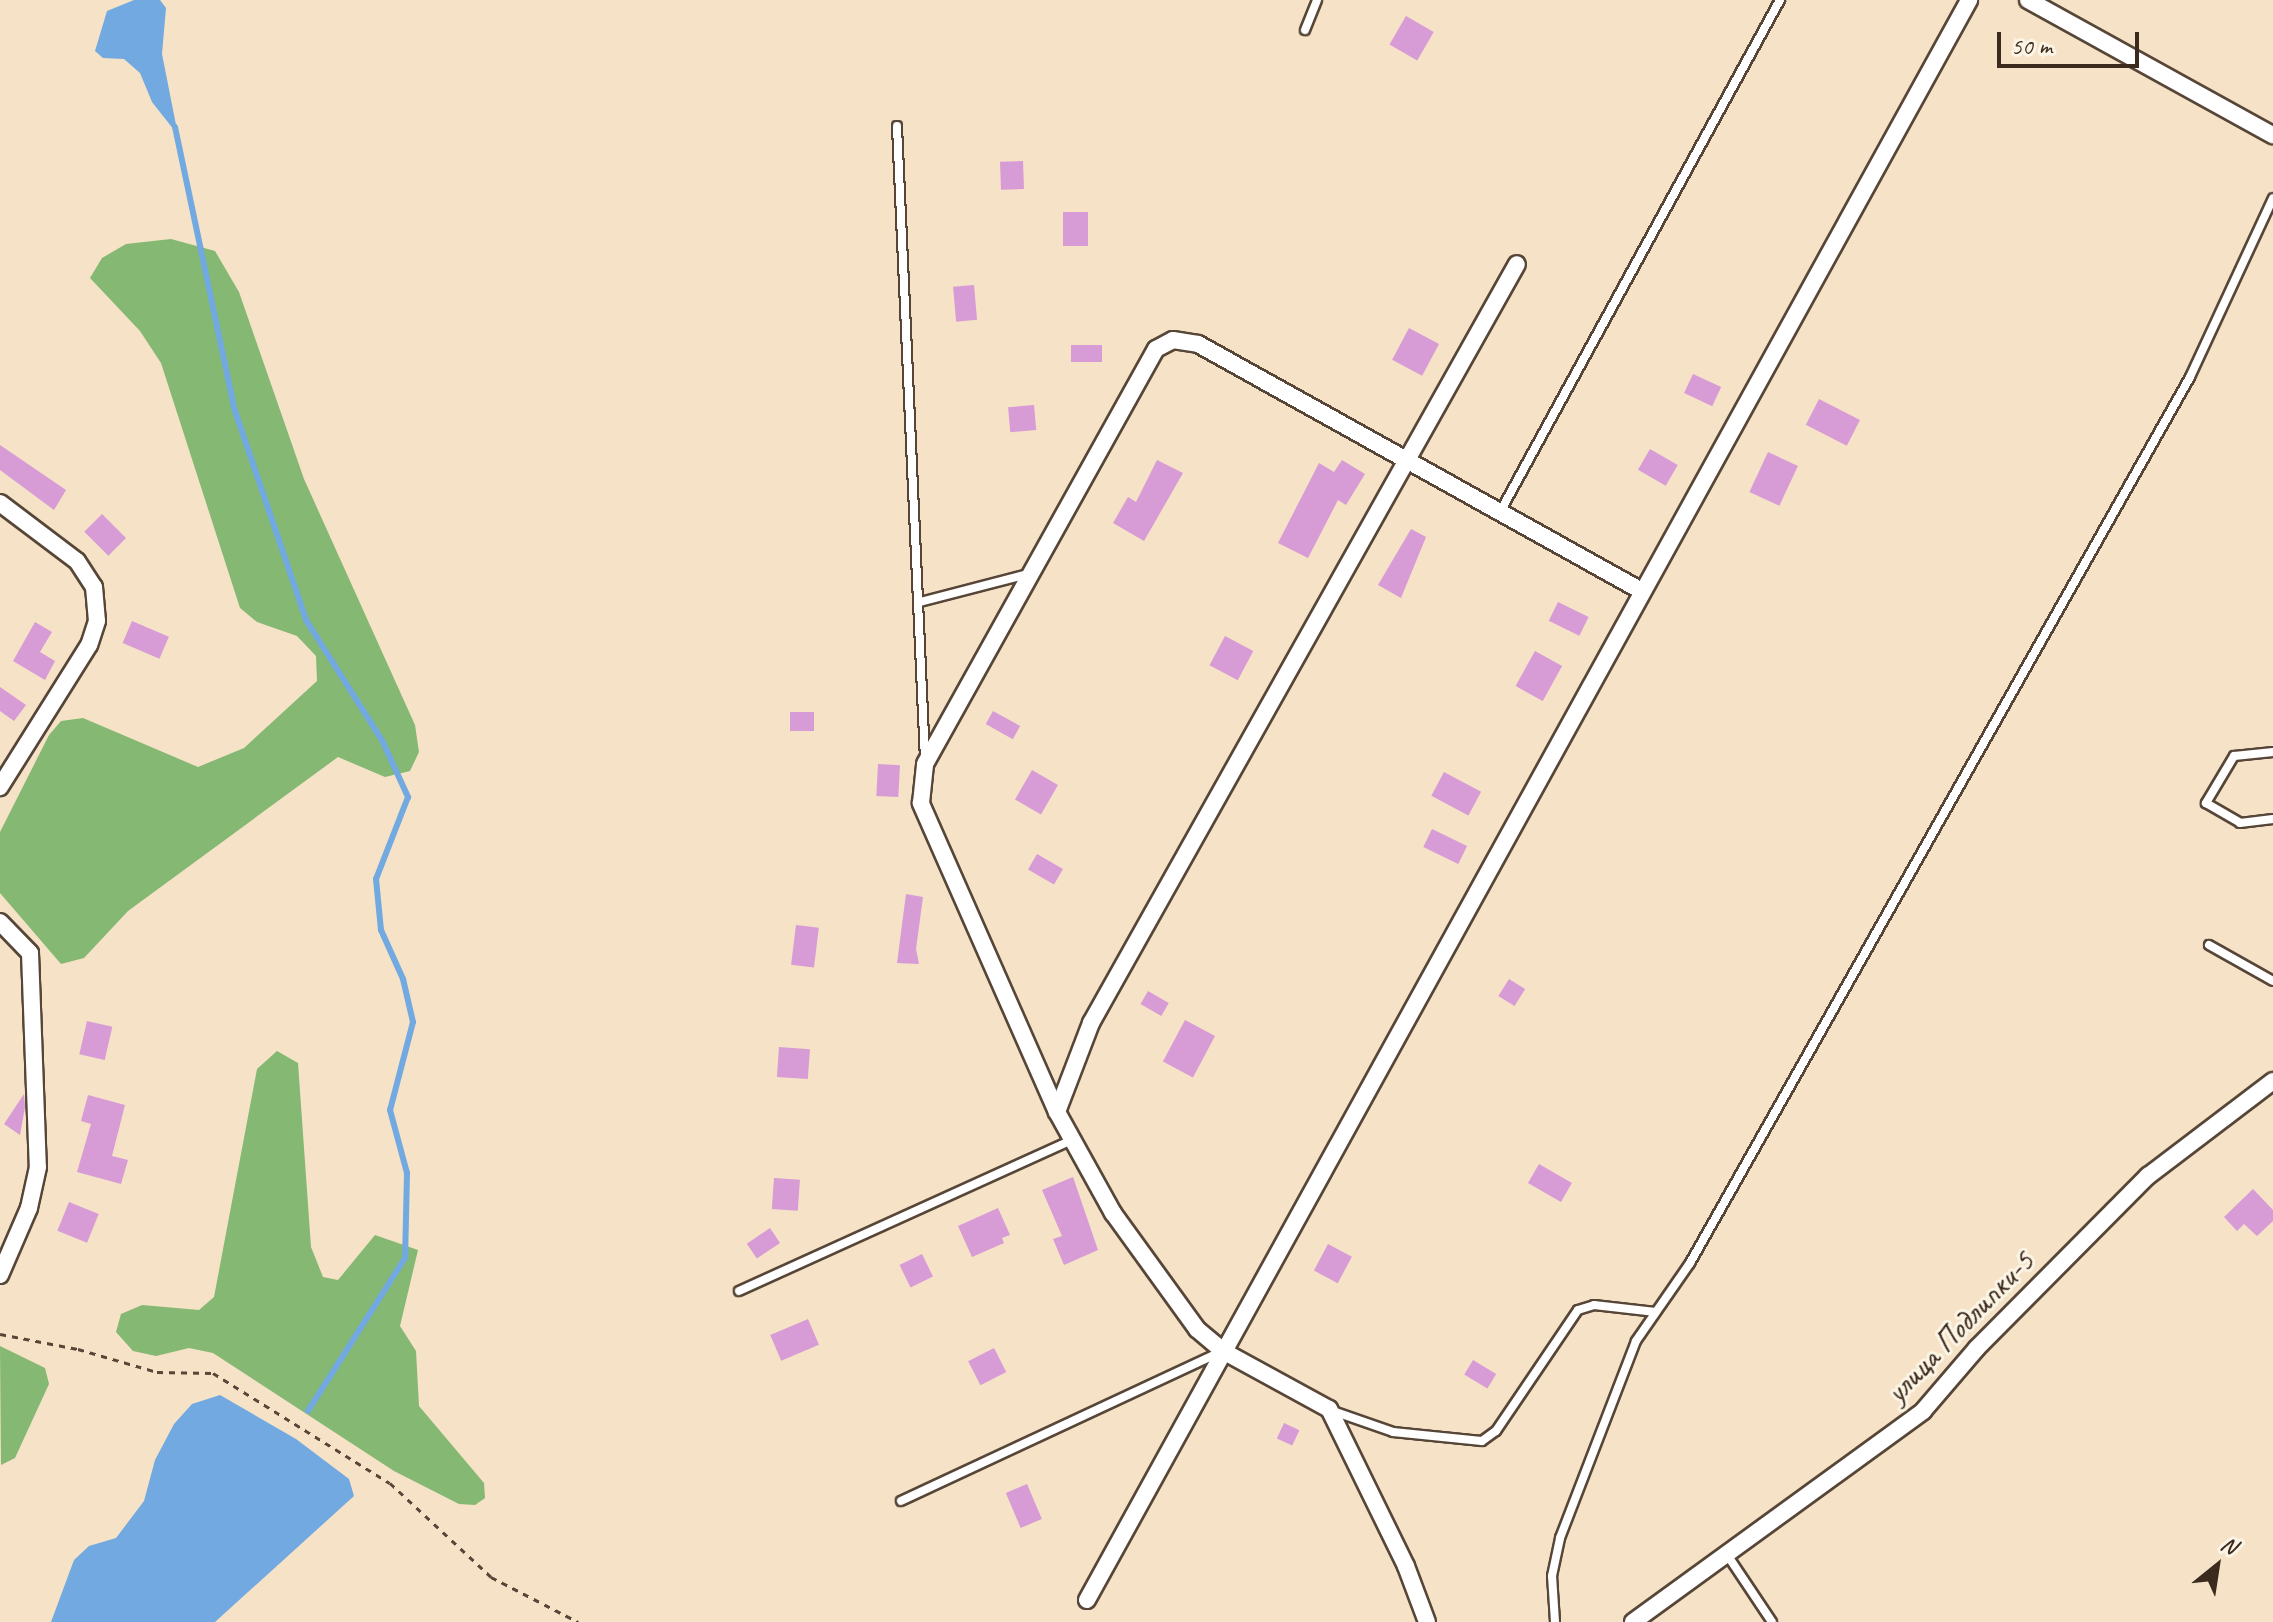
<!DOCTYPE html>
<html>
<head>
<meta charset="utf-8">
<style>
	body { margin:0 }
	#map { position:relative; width:2273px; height:1622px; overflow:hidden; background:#f5e2c7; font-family:Caveat,sans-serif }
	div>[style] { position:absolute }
	.forest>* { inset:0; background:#85b872 }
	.water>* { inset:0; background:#71a9e0 }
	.stream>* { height:6px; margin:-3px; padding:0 3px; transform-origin:3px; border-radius:3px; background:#71a9e0 }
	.building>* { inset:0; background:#d79bd6; transform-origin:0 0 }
	.path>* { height:3px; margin-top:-1.5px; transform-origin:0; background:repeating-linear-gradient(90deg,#574637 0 6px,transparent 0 12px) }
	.roads { filter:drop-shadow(2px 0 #574637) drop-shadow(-2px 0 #574637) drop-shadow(0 2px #574637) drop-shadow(0 -2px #574637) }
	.service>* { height:8px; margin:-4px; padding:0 4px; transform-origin:4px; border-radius:4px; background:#fff }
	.minor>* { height:16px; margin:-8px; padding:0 8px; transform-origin:8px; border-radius:8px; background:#fff }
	span { translate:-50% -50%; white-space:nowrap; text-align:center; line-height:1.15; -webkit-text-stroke:6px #fcf5e5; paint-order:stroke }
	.street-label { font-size:32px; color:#3b2a1e }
	.north { position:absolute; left:2177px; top:1526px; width:80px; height:80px; -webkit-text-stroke:6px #fcf5e5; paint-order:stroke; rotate:30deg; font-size:22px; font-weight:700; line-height:32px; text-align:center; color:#3b2a1e }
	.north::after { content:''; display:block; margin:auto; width:28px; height:36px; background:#3b2a1e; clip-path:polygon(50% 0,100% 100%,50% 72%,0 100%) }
	.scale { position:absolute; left:1997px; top:32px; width:142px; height:36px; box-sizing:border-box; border:4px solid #3b2a1e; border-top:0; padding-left:10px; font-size:24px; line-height:28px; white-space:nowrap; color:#3b2a1e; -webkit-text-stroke:6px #fcf5e5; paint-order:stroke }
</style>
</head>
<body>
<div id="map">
	<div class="forest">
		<div style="clip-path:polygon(171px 239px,215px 251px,239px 292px,304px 479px,415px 725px,419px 752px,410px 771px,385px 777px,338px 757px,128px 911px,84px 958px,61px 964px,0 893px,0 832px,49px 735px,61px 721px,83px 718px,198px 767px,244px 748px,317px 681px,316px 656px,297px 636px,257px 622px,240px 608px,161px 363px,140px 331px,90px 278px,102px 258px,126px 244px)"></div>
		<div style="clip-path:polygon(277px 1051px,298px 1063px,311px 1247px,323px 1277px,338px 1280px,375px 1235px,418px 1250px,400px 1326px,416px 1351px,419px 1406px,484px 1483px,485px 1498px,475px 1505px,459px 1504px,394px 1471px,213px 1353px,189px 1348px,156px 1356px,133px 1351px,116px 1332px,121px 1314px,142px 1305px,199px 1310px,214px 1297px,257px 1069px)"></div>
		<div style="clip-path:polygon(0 1346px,45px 1368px,49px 1384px,15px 1458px,1px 1465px)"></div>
	</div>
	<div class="water">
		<div style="clip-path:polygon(134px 0,160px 0,166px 8px,162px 54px,178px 135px,152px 102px,140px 73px,124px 59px,103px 58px,95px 51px,107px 11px)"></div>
		<div style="clip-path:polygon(220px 1395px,296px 1439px,349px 1479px,354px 1496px,215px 1622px,51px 1622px,74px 1560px,89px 1546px,116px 1538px,144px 1501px,155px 1460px,174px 1424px,192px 1404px)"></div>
	</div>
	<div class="stream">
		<div style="left:175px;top:127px;width:290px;rotate:78.1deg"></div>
		<div style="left:235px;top:411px;width:221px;rotate:71.2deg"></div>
		<div style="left:306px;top:620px;width:142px;rotate:57.7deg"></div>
		<div style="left:382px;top:740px;width:63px;rotate:65.5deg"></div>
		<div style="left:408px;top:797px;width:88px;rotate:111.3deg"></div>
		<div style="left:376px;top:879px;width:51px;rotate:84.4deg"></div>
		<div style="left:381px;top:930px;width:54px;rotate:65.8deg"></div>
		<div style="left:403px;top:979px;width:44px;rotate:76.9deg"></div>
		<div style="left:413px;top:1022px;width:91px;rotate:104.6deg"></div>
		<div style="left:390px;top:1110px;width:65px;rotate:74.9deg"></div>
		<div style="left:407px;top:1173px;width:85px;rotate:91.3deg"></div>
		<div style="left:405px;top:1258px;width:181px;rotate:122.4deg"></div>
	</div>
	<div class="building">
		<div style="left:1406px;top:16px;width:32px;height:33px;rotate:30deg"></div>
		<div style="left:1023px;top:161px;width:28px;height:23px;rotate:88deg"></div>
		<div style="left:1088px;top:212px;width:34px;height:25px;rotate:90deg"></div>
		<div style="left:974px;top:285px;width:35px;height:21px;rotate:85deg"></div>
		<div style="left:1409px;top:328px;width:34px;height:36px;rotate:28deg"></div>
		<div style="left:1102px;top:345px;width:17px;height:31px;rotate:90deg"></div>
		<div style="left:1693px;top:374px;width:31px;height:21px;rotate:25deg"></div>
		<div style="left:1819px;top:399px;width:46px;height:29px;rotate:27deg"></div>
		<div style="left:1034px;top:405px;width:25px;height:26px;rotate:85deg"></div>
		<div style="clip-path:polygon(0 445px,66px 490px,54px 510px,0 470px)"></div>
		<div style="left:1650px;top:449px;width:32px;height:24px;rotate:30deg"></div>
		<div style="left:1768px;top:452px;width:33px;height:44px;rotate:25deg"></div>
		<div style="clip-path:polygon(1157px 460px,1183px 473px,1144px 541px,1113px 523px,1128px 497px,1136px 502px)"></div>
		<div style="clip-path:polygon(1342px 460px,1365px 474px,1346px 505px,1338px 500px,1308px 558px,1278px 543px,1319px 463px,1334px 472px)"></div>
		<div style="left:102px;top:514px;width:34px;height:25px;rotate:45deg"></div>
		<div style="clip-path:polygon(1411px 529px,1426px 537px,1401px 598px,1378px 585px)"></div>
		<div style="left:1558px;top:602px;width:34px;height:21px;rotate:26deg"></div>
		<div style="left:132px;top:621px;width:40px;height:24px;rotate:23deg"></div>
		<div style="clip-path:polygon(35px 622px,52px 632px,40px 652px,55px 661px,45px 680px,13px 661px)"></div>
		<div style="left:1225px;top:636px;width:32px;height:33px;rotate:28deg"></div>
		<div style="left:1535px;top:651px;width:31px;height:40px;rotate:29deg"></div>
		<div style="clip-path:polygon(0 687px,26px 705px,14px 721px,0 711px)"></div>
		<div style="left:993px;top:711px;width:31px;height:15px;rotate:29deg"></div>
		<div style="left:814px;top:712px;width:19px;height:24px;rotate:90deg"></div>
		<div style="left:878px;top:764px;width:22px;height:32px;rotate:3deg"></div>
		<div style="left:1032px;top:770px;width:30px;height:34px;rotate:30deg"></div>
		<div style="left:1444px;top:772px;width:42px;height:27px;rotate:28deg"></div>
		<div style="left:1432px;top:829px;width:39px;height:20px;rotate:26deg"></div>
		<div style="left:1037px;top:854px;width:30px;height:18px;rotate:30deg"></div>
		<div style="clip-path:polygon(906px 894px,923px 897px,916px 949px,919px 964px,897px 963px)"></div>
		<div style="left:796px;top:925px;width:23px;height:40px;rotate:7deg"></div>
		<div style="left:1509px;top:979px;width:19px;height:20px;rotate:32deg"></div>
		<div style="left:1148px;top:991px;width:24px;height:15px;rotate:30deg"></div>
		<div style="left:1185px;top:1020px;width:34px;height:47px;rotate:28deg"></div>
		<div style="left:87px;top:1021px;width:26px;height:34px;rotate:13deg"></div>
		<div style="left:779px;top:1047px;width:31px;height:30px;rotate:4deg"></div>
		<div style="clip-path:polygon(24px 1094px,25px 1107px,20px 1135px,4px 1124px)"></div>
		<div style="clip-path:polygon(88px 1095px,125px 1105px,112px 1156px,128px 1160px,121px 1184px,77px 1172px,91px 1124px,81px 1121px)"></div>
		<div style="left:1539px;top:1164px;width:38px;height:22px;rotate:30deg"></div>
		<div style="clip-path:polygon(1073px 1177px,1098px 1250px,1064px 1265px,1053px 1239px,1062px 1236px,1042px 1190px)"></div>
		<div style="left:774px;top:1178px;width:26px;height:31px;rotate:4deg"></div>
		<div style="clip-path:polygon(2253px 1189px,2273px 1210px,2273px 1221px,2257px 1236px,2244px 1224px,2237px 1231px,2224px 1217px)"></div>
		<div style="left:69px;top:1202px;width:32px;height:31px;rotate:22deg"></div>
		<div style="clip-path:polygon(998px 1208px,1010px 1235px,1002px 1238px,1004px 1243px,972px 1257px,958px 1226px)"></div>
		<div style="left:770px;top:1228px;width:18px;height:28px;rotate:56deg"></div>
		<div style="left:1328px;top:1244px;width:27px;height:30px;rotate:28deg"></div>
		<div style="left:922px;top:1254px;width:25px;height:25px;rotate:64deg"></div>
		<div style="left:808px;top:1319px;width:28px;height:41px;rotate:67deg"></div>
		<div style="left:994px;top:1348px;width:27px;height:29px;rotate:63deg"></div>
		<div style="left:1473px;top:1360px;width:27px;height:17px;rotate:31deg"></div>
		<div style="left:1284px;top:1423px;width:17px;height:17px;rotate:25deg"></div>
		<div style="left:1027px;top:1484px;width:38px;height:23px;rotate:67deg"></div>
	</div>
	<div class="path">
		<div style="left:0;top:1334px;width:79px;rotate:10.9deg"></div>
		<div style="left:78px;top:1349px;width:82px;rotate:16.2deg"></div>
		<div style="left:157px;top:1372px;width:56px;rotate:1deg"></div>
		<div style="left:213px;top:1373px;width:208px;rotate:31.9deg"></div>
		<div style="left:390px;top:1483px;width:138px;rotate:42.9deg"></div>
		<div style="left:491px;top:1577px;width:98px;rotate:27.3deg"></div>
	</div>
	<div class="roads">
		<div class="service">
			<div style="left:1305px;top:30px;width:32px;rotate:-68deg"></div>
			<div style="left:897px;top:126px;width:634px;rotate:87.47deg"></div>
			<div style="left:1500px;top:512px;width:584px;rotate:-61.33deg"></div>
			<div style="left:920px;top:602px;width:112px;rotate:-14.5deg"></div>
			<div style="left:2273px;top:752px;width:39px;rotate:174deg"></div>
			<div style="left:2234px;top:756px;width:55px;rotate:120.8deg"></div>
			<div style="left:2206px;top:803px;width:39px;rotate:30deg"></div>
			<div style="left:2240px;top:823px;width:33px;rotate:-7deg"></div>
			<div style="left:2209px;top:945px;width:73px;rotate:29.4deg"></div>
			<div style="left:739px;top:1291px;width:366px;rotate:-24.4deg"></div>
			<div style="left:1330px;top:1410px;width:67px;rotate:19.2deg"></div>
			<div style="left:1393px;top:1432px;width:89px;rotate:5.8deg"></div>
			<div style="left:1482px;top:1441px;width:17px;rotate:-36deg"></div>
			<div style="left:1496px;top:1431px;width:146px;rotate:-55.9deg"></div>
			<div style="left:1578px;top:1310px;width:17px;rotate:-17deg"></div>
			<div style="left:1594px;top:1305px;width:62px;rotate:6.4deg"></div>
			<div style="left:901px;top:1501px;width:354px;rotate:-25deg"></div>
			<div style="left:1728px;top:1556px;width:79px;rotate:56.3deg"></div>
			<div style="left:1555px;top:1622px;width:46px;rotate:-93.7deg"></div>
			<div style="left:1552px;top:1576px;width:39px;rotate:-78deg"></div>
			<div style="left:1560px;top:1538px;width:211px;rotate:-68.9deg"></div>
			<div style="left:1636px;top:1341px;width:95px;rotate:-55.3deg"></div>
			<div style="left:1690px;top:1263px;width:1017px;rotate:-60.56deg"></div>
			<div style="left:2190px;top:377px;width:197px;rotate:-65.1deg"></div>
		</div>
		<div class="minor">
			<div style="left:2028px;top:0;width:280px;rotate:28.9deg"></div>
			<div style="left:0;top:503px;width:96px;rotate:37deg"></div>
			<div style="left:77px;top:561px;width:31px;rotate:57deg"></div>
			<div style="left:94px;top:587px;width:34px;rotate:85deg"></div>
			<div style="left:97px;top:621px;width:25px;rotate:108deg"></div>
			<div style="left:89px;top:645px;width:168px;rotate:122.1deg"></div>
			<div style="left:0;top:922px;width:43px;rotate:45.9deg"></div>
			<div style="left:30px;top:953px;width:214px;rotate:87.9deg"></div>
			<div style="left:38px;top:1167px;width:42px;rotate:102.4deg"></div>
			<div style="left:29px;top:1208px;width:73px;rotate:113.4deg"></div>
			<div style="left:1057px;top:1112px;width:95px;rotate:-69.1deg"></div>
			<div style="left:1091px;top:1023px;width:870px;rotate:-60.7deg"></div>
			<div style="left:1087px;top:1600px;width:1827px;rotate:-61.13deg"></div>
			<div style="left:1427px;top:1622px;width:60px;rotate:-110.6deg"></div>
			<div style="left:1406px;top:1566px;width:175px;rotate:-116.1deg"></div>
			<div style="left:1329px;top:1409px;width:121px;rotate:-151.3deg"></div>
			<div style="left:1223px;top:1351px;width:34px;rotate:-140deg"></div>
			<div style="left:1197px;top:1329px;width:143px;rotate:-125.9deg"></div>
			<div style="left:1113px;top:1213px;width:115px;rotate:-119deg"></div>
			<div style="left:1057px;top:1112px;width:338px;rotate:-113.8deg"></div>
			<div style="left:921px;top:803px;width:39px;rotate:-84deg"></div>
			<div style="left:925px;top:764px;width:475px;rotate:-60.9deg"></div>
			<div style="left:1156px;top:349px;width:19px;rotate:-28deg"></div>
			<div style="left:1173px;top:340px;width:25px;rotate:9deg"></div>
			<div style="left:1198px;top:344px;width:506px;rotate:29.1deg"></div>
			<div style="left:1633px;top:1622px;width:359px;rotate:-36deg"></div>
			<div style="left:1923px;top:1411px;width:83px;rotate:-49.4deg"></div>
			<div style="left:1977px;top:1348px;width:243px;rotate:-45.2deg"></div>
			<div style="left:2148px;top:1176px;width:157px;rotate:-37.2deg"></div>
		</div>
	</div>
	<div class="street-label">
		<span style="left:1960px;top:1327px;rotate:-46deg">улица Подлипки-5</span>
	</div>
	<div class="north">N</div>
	<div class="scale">50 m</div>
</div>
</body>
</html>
